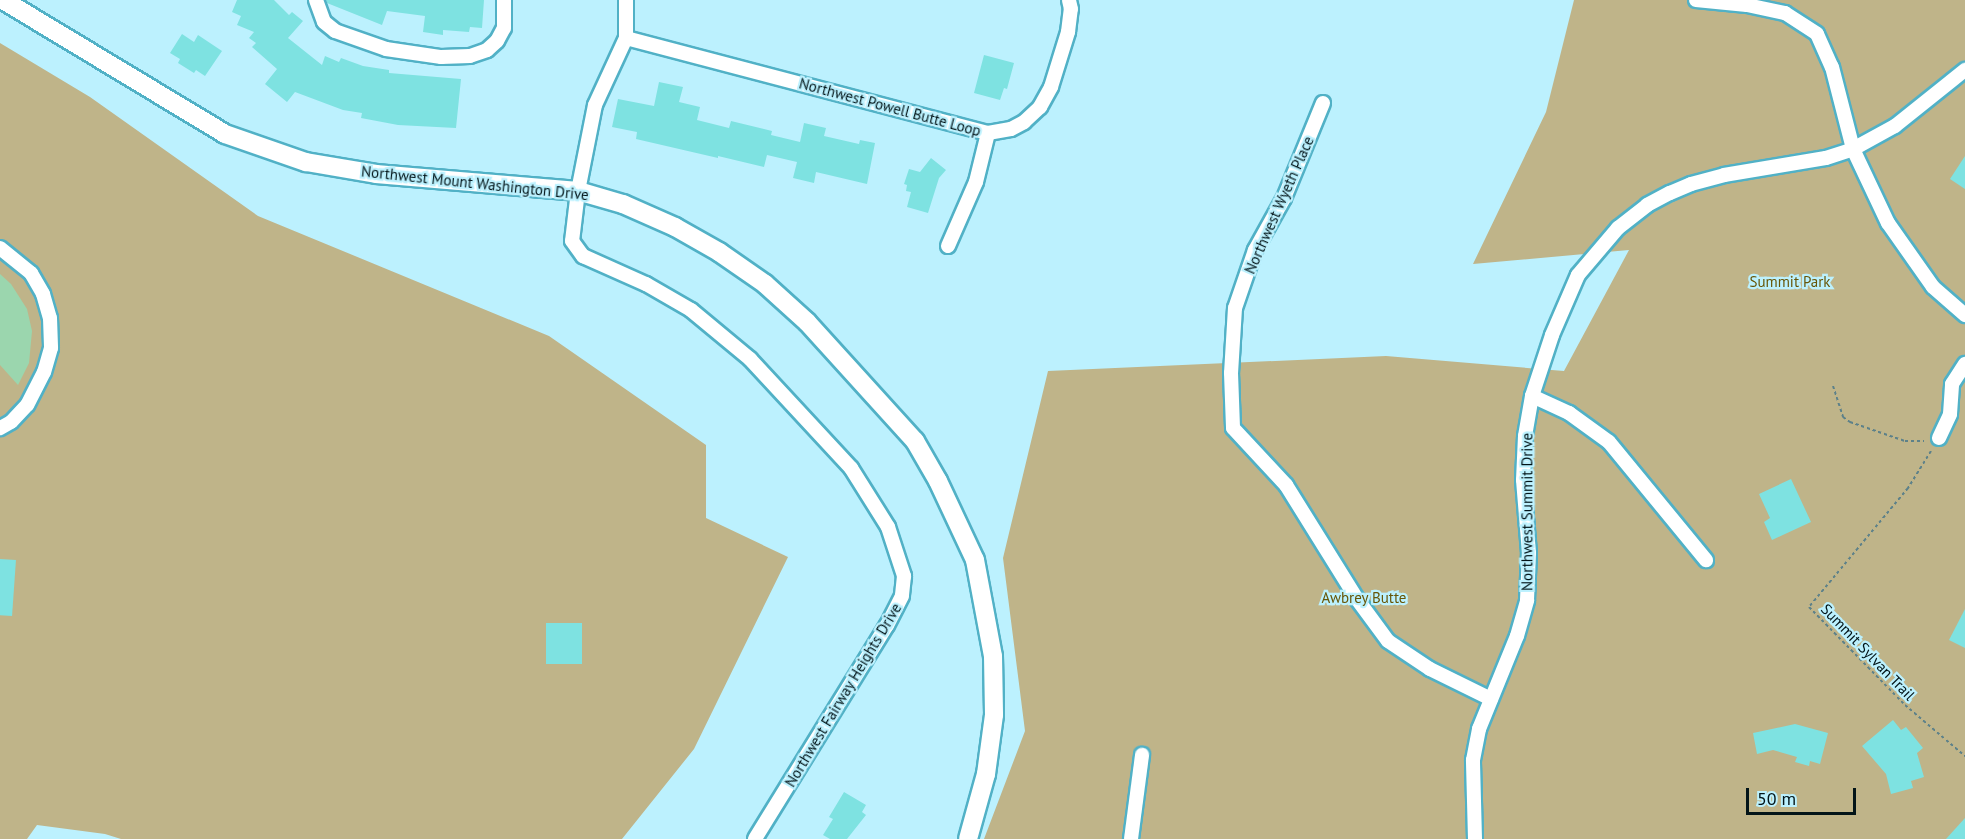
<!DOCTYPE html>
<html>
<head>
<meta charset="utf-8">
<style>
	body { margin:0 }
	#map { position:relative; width:1965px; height:839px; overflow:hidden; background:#bcf1fe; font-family:"PT Sans",sans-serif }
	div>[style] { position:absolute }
	.green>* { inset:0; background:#bfb489 }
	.water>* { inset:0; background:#9bd6ae }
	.building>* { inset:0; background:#7ee2e1; transform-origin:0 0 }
	.path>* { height:2px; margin-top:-1px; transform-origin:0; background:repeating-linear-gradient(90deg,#5d8189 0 3px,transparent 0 6px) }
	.roads { filter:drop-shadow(2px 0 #51b1c6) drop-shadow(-2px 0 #51b1c6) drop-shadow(0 2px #51b1c6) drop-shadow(0 -2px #51b1c6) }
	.minor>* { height:14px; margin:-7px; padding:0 7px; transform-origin:7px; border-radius:7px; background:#fff }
	.major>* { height:18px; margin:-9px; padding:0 9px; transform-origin:9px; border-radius:9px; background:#fff }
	span { translate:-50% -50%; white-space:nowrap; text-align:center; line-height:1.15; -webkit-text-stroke:4.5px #bcf1fe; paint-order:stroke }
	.street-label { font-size:15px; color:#021418 }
	.park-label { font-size:15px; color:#675507 }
	.scale { position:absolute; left:1746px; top:788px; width:110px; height:27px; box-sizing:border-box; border:3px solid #021418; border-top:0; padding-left:8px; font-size:18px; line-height:21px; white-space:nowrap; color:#021418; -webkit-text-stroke:4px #bcf1fe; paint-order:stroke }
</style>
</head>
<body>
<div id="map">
	<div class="green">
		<div style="clip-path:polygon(1574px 0,1965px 0,1965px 839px,984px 839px,1025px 731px,1003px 558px,1048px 371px,1386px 356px,1564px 371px,1629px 250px,1473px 264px,1546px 112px)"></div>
		<div style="clip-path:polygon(0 43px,90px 97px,258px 216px,549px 336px,706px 445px,706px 518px,788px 557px,694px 749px,622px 839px,121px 839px,105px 834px,37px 825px,27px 839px,0 839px)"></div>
	</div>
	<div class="water">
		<div style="clip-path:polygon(0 274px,11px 284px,27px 309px,32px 331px,29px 363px,18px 385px,0 365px)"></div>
	</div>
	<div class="building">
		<div style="clip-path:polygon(237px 0,274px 0,289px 15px,292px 12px,303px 21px,288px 38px,322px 65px,325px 56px,339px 62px,341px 58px,363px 66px,389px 70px,389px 73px,461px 79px,456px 128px,398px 125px,361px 118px,362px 113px,343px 110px,295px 92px,287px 102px,265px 84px,277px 69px,252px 47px,256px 43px,249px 38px,254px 32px,237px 25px,241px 16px,232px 12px)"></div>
		<div style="clip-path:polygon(326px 0,484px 0,482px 28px,470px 27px,469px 32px,443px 30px,443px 35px,423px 32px,425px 16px,387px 11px,382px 25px,327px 3px)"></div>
		<div style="clip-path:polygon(182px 34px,194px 42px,198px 35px,222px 51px,205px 76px,196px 70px,194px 73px,178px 63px,180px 59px,170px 53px)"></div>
		<div style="clip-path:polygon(984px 55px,1014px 63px,1007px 89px,1004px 88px,1000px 100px,974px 93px)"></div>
		<div style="clip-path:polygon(659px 82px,683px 87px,679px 102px,700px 107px,697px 120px,729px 128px,731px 121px,772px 131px,771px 135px,800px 142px,804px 123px,826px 128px,824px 136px,859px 144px,860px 140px,875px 143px,867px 184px,816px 172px,814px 183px,793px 178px,797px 162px,767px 155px,764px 167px,718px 156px,718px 158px,636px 139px,637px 132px,612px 127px,618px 99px,654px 106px)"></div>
		<div style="clip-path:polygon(1965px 156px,1965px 189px,1950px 179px)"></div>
		<div style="clip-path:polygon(931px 158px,946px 170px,939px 178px,928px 213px,907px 207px,911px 192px,906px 191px,907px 185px,904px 184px,909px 169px,920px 172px)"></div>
		<div style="clip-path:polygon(1791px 479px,1811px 522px,1772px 540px,1764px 522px,1770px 518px,1759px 494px)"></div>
		<div style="left:0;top:559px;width:16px;height:56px;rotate:4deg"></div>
		<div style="clip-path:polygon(1965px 609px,1965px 648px,1949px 640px)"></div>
		<div style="left:546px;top:623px;width:36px;height:41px"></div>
		<div style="clip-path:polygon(1893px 720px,1901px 730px,1906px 727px,1923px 748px,1917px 753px,1924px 777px,1911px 781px,1913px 788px,1891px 794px,1886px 774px,1862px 746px)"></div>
		<div style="clip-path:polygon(1795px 724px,1828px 733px,1820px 764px,1810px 761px,1809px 766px,1795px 762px,1797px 757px,1773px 750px,1757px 754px,1753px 733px)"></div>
		<div style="clip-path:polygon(844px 792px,866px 805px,862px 812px,866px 815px,847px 839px,830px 839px,823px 835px,833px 819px,829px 817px)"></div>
		<div style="clip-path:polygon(1965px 818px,1965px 839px,1946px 839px)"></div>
	</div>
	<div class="path">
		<div style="left:1833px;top:386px;width:33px;rotate:72deg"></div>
		<div style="left:1843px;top:417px;width:9px;rotate:36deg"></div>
		<div style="left:1850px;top:422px;width:58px;rotate:19.1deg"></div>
		<div style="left:1905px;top:441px;width:19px"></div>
		<div style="left:1931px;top:451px;width:44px;rotate:121.9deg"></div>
		<div style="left:1908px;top:488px;width:155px;rotate:129.8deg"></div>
		<div style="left:1809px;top:607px;width:137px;rotate:45.6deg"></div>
		<div style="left:1905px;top:705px;width:79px;rotate:40.4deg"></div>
	</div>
	<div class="roads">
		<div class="minor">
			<div style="left:316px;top:0;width:23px;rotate:70deg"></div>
			<div style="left:324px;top:22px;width:14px;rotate:39deg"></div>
			<div style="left:335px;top:31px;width:54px;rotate:19.4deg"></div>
			<div style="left:386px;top:49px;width:56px;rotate:8.3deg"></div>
			<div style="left:441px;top:57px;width:29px;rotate:-2deg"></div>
			<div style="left:470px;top:56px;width:18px;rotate:-19deg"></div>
			<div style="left:487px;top:50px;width:13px;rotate:-42deg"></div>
			<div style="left:497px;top:41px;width:15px;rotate:-62deg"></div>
			<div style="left:504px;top:28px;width:28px;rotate:-90deg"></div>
			<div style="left:626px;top:0;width:38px;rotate:90deg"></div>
			<div style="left:626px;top:38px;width:74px;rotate:114.8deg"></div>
			<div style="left:595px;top:105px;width:88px;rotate:101.2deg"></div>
			<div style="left:578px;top:191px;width:50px;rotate:96.8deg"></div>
			<div style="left:572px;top:241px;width:19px;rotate:54deg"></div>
			<div style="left:583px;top:256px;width:69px;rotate:24deg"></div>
			<div style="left:646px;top:284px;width:52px;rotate:30deg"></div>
			<div style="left:691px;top:310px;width:77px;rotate:39.7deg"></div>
			<div style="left:750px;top:359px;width:149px;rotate:47.2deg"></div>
			<div style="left:851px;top:468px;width:70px;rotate:57.9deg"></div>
			<div style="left:888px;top:527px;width:52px;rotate:71.9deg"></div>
			<div style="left:904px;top:576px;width:20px;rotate:96deg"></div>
			<div style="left:902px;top:596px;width:33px;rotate:117deg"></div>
			<div style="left:887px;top:625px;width:251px;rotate:121.7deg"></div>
			<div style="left:1696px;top:0;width:51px;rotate:5.6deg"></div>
			<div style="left:1747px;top:5px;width:39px;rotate:12deg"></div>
			<div style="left:1785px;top:13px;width:38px;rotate:33deg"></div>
			<div style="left:1817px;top:34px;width:36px;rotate:66deg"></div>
			<div style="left:1832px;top:67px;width:85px;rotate:75.6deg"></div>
			<div style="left:1853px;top:149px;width:82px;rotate:64.7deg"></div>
			<div style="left:1888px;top:223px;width:78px;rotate:54.9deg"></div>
			<div style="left:1933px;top:287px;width:43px;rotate:41.2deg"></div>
			<div style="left:626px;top:38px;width:374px;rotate:14.7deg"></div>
			<div style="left:988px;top:133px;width:23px;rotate:-10deg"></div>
			<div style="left:1011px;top:129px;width:15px;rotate:-28deg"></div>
			<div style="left:1024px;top:122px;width:22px;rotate:-43deg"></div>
			<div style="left:1040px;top:107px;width:23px;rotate:-61deg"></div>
			<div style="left:1051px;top:87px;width:58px;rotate:-72.8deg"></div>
			<div style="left:1068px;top:32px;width:23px;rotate:-83deg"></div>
			<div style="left:1071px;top:9px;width:9px;rotate:-103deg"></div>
			<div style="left:1323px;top:103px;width:103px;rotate:112.3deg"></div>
			<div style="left:1284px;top:198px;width:60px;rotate:119.1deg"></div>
			<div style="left:1255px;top:250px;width:61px;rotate:109deg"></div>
			<div style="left:1235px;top:308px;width:65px;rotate:93.5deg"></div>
			<div style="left:1231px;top:373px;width:55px;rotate:87.9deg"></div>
			<div style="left:1233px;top:428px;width:78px;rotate:47.1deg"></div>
			<div style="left:1286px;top:485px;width:134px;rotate:58.1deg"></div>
			<div style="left:1357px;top:599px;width:52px;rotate:53.6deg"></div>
			<div style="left:1388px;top:641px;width:50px;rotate:33.7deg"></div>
			<div style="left:1430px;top:669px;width:68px;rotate:26.2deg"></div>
			<div style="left:948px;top:246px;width:70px;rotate:-66.4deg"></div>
			<div style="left:976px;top:182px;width:50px;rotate:-76.2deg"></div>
			<div style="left:0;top:248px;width:40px;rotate:39deg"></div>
			<div style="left:31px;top:273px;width:24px;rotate:60deg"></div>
			<div style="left:43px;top:294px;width:25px;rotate:74deg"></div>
			<div style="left:50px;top:318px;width:30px;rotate:88deg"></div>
			<div style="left:51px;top:348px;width:25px;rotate:106deg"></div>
			<div style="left:44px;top:372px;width:37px;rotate:117deg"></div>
			<div style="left:27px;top:405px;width:23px;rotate:133deg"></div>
			<div style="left:11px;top:422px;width:13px;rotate:151deg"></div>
			<div style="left:1532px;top:396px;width:41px;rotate:24.7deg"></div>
			<div style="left:1569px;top:413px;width:49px;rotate:35.9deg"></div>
			<div style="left:1609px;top:442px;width:153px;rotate:50.6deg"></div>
			<div style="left:1939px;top:438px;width:26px;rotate:-65deg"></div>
			<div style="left:1950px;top:414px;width:30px;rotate:-86deg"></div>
			<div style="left:1952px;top:384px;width:24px;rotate:-57deg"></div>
			<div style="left:1131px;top:839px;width:85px;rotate:-82.5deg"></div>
			<div style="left:1475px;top:839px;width:79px;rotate:-91.5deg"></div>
			<div style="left:1473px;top:760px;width:32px;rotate:-79deg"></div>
			<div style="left:1479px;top:729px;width:100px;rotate:-67.8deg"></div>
			<div style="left:1517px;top:636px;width:37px;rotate:-74deg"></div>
			<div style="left:1527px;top:600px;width:47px;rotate:-87.6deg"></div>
			<div style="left:1529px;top:553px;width:73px;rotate:-94.7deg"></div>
			<div style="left:1523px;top:480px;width:44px;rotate:-87.4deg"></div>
			<div style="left:1525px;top:436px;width:41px;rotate:-80.1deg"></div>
			<div style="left:1532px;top:396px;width:64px;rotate:-71.8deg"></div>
			<div style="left:1552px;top:335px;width:65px;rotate:-66.6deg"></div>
			<div style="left:1578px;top:275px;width:62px;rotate:-49.6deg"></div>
			<div style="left:1618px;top:228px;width:37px;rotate:-38deg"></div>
			<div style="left:1647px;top:205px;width:26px;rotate:-28deg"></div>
			<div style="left:1670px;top:193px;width:23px;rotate:-23deg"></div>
			<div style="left:1691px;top:184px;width:34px;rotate:-15deg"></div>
			<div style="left:1724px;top:175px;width:103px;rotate:-9.5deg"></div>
			<div style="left:1826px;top:158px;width:28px;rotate:-18deg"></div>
			<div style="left:1853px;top:149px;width:48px;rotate:-28.7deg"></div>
			<div style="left:1895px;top:126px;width:90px;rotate:-38.7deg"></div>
		</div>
		<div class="major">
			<div style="left:3px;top:0;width:259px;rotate:31.1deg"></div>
			<div style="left:225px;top:134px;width:86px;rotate:19.1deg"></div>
			<div style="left:306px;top:162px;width:71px;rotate:9.7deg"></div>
			<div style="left:376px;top:174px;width:203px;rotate:4.8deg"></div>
			<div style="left:578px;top:191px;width:47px;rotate:16.1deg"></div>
			<div style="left:623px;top:204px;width:57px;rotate:23.9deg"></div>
			<div style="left:675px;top:227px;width:51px;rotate:29.6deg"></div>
			<div style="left:719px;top:252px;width:56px;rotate:34.8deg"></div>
			<div style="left:765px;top:284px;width:57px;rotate:42.1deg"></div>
			<div style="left:807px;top:322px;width:161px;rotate:47.8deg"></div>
			<div style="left:915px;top:441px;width:46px;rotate:60.1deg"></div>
			<div style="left:938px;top:481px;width:87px;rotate:64.9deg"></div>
			<div style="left:975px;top:560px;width:98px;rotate:79.4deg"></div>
			<div style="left:993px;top:656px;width:59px;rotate:89deg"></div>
			<div style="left:994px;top:715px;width:60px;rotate:97.7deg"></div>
			<div style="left:986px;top:774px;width:67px;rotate:105.5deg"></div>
		</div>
	</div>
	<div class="street-label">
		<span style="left:890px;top:107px;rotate:15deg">Northwest Powell Butte Loop</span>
		<span style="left:475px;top:183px;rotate:6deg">Northwest Mount Washington Drive</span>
		<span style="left:1279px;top:205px;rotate:-66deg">Northwest Wyeth Place</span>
		<span style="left:1527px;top:512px;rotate:-90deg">Northwest Summit Drive</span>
		<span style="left:1868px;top:652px;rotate:46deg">Summit Sylvan Trail</span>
		<span style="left:843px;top:695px;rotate:-59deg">Northwest Fairway Heights Drive</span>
	</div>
	<div class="park-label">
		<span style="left:1790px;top:282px">Summit Park</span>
		<span style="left:1364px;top:598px">Awbrey Butte</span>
	</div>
	<div class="scale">50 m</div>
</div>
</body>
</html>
